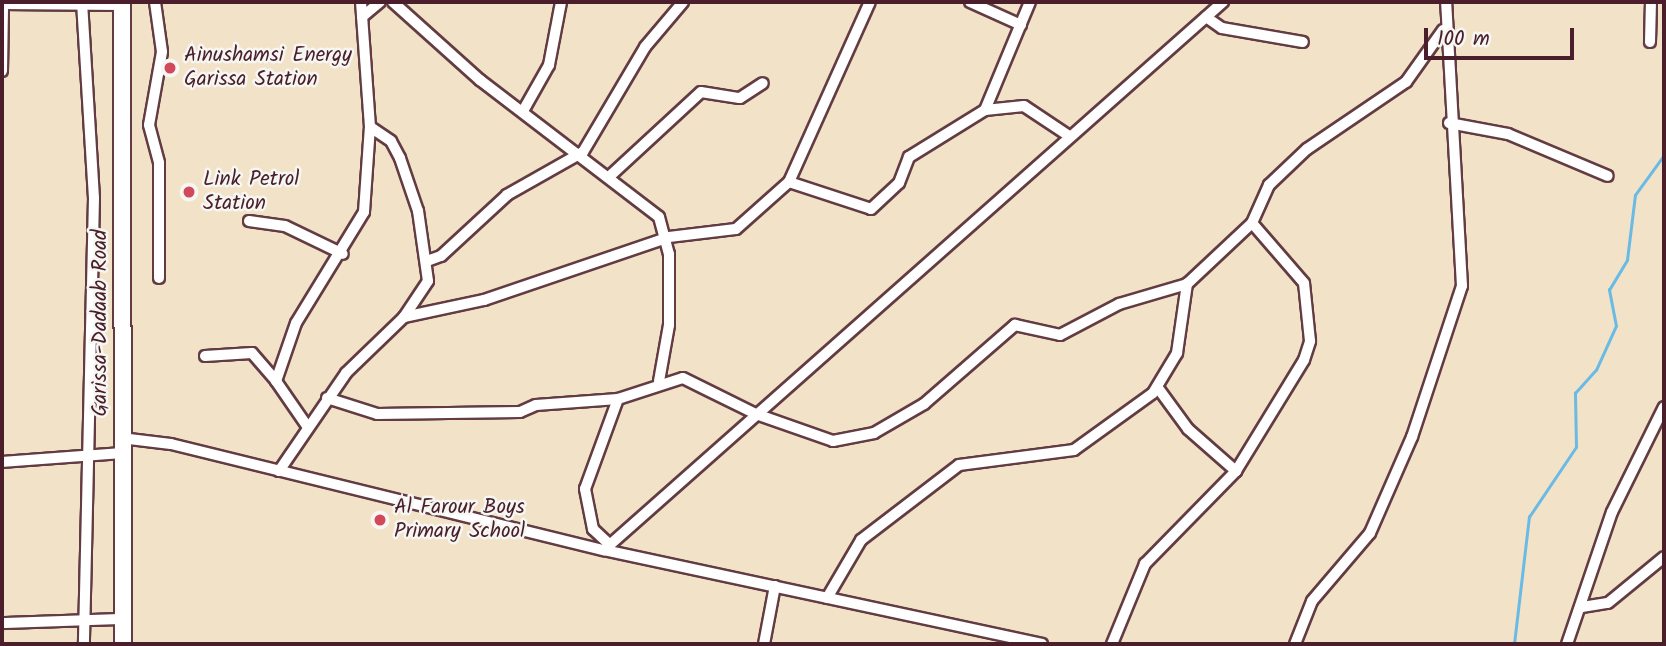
<!DOCTYPE html>
<html>
<head>
<meta charset="utf-8">
<style>
	body { margin:0 }
	#map { position:relative; width:1666px; height:646px; overflow:hidden; background:#f2e2c8; font-family:Kalam,sans-serif }
	div>[style] { position:absolute }
	.stream>* { height:2.5px; margin:-1.25px; padding:0 1.25px; transform-origin:1.25px; border-radius:1.25px; background:#69bbe5 }
	.roads { filter:drop-shadow(2px 0 #633c43) drop-shadow(-2px 0 #633c43) drop-shadow(0 2px #633c43) drop-shadow(0 -2px #633c43) }
	.minor>* { height:10px; margin:-5px; padding:0 5px; transform-origin:5px; border-radius:5px; background:#fff }
	.highway>* { height:16px; margin:-8px; padding:0 8px; transform-origin:8px; border-radius:8px; background:#fff }
	.dots>* { width:19px; height:19px; translate:-50% -50%; box-sizing:border-box; border:4px solid #f6f6f2; border-radius:50% }
	span { translate:-50% -50%; white-space:nowrap; text-align:center; line-height:1.15; -webkit-text-stroke:5px #f6f6f2; paint-order:stroke }
	.poi-label { font-size:21px; color:#4a1f2b }
	.left { translate:0 -50%; text-align:left }
	.street-label { font-size:21px; color:#4a1f2b }
	.frame { position:absolute; inset:0; border:4px solid #4a1f2b; pointer-events:none }
	.scale { position:absolute; left:1424px; top:28px; width:150px; height:32px; box-sizing:border-box; border:4px solid #4a1f2b; border-top:0; padding-left:9px; font-size:21px; line-height:24px; white-space:nowrap; color:#4a1f2b; -webkit-text-stroke:5px #f6f6f2; paint-order:stroke }
</style>
</head>
<body>
<div id="map">
	<div class="stream">
		<div style="left:1514px;top:644px;width:128px;rotate:-83.3deg"></div>
		<div style="left:1529px;top:517px;width:84px;rotate:-56.1deg"></div>
		<div style="left:1576px;top:447px;width:54px;rotate:-91.1deg"></div>
		<div style="left:1575px;top:393px;width:31px;rotate:-48deg"></div>
		<div style="left:1596px;top:370px;width:48px;rotate:-65.6deg"></div>
		<div style="left:1616px;top:326px;width:37px;rotate:-101deg"></div>
		<div style="left:1609px;top:290px;width:35px;rotate:-59deg"></div>
		<div style="left:1627px;top:260px;width:65px;rotate:-83deg"></div>
		<div style="left:1635px;top:195px;width:49px;rotate:-54.1deg"></div>
	</div>
	<div class="roads">
		<div class="minor">
			<div style="left:82px;top:2px;width:196px;rotate:86.5deg"></div>
			<div style="left:94px;top:198px;width:446px;rotate:91.3deg"></div>
			<div style="left:155px;top:2px;width:50px;rotate:82deg"></div>
			<div style="left:162px;top:52px;width:74px;rotate:100.1deg"></div>
			<div style="left:149px;top:125px;width:39px;rotate:75deg"></div>
			<div style="left:159px;top:163px;width:115px;rotate:90deg"></div>
			<div style="left:393px;top:2px;width:117px;rotate:41.9deg"></div>
			<div style="left:480px;top:80px;width:225px;rotate:37.4deg"></div>
			<div style="left:659px;top:217px;width:38px;rotate:75deg"></div>
			<div style="left:669px;top:254px;width:71px;rotate:90deg"></div>
			<div style="left:669px;top:325px;width:57px;rotate:100.1deg"></div>
			<div style="left:970px;top:2px;width:56px;rotate:24.3deg"></div>
			<div style="left:2px;top:4px;width:120px;rotate:0.5deg"></div>
			<div style="left:362px;top:17px;width:23px;rotate:-40deg"></div>
			<div style="left:1206px;top:17px;width:19px;rotate:35deg"></div>
			<div style="left:1222px;top:28px;width:82px;rotate:9.8deg"></div>
			<div style="left:1650px;top:42px;width:40px;rotate:-88.6deg"></div>
			<div style="left:2px;top:71px;width:66px;rotate:-89.1deg"></div>
			<div style="left:985px;top:110px;width:39px;rotate:-6deg"></div>
			<div style="left:1024px;top:106px;width:54px;rotate:33.7deg"></div>
			<div style="left:523px;top:111px;width:53px;rotate:-60.5deg"></div>
			<div style="left:549px;top:65px;width:64px;rotate:-79.2deg"></div>
			<div style="left:1449px;top:123px;width:60px;rotate:10.6deg"></div>
			<div style="left:1508px;top:134px;width:108px;rotate:22.8deg"></div>
			<div style="left:611px;top:175px;width:122px;rotate:-42.7deg"></div>
			<div style="left:701px;top:92px;width:39px;rotate:9deg"></div>
			<div style="left:740px;top:98px;width:27px;rotate:-33deg"></div>
			<div style="left:789px;top:182px;width:197px;rotate:-65.8deg"></div>
			<div style="left:249px;top:221px;width:36px;rotate:8deg"></div>
			<div style="left:285px;top:226px;width:64px;rotate:25.8deg"></div>
			<div style="left:427px;top:261px;width:15px;rotate:-20deg"></div>
			<div style="left:441px;top:256px;width:90px;rotate:-42.7deg"></div>
			<div style="left:507px;top:195px;width:87px;rotate:-29.5deg"></div>
			<div style="left:583px;top:152px;width:122px;rotate:-59.4deg"></div>
			<div style="left:645px;top:47px;width:59px;rotate:-49.8deg"></div>
			<div style="left:404px;top:317px;width:82px;rotate:-12deg"></div>
			<div style="left:484px;top:300px;width:195px;rotate:-18.8deg"></div>
			<div style="left:669px;top:237px;width:67px;rotate:-6.8deg"></div>
			<div style="left:736px;top:229px;width:71px;rotate:-41.6deg"></div>
			<div style="left:789px;top:182px;width:86px;rotate:18.2deg"></div>
			<div style="left:871px;top:209px;width:38px;rotate:-43deg"></div>
			<div style="left:899px;top:183px;width:28px;rotate:-69deg"></div>
			<div style="left:909px;top:157px;width:89px;rotate:-31.7deg"></div>
			<div style="left:985px;top:110px;width:117px;rotate:-67.4deg"></div>
			<div style="left:205px;top:356px;width:47px;rotate:-3.7deg"></div>
			<div style="left:252px;top:353px;width:37px;rotate:49deg"></div>
			<div style="left:1158px;top:388px;width:51px;rotate:53.8deg"></div>
			<div style="left:1188px;top:429px;width:64px;rotate:41.2deg"></div>
			<div style="left:327px;top:398px;width:52px;rotate:17.7deg"></div>
			<div style="left:377px;top:414px;width:143px;rotate:-0.8deg"></div>
			<div style="left:520px;top:412px;width:17px;rotate:-24deg"></div>
			<div style="left:536px;top:405px;width:82px;rotate:-4.2deg"></div>
			<div style="left:618px;top:399px;width:68px;rotate:-17.9deg"></div>
			<div style="left:683px;top:378px;width:81px;rotate:26.3deg"></div>
			<div style="left:756px;top:414px;width:82px;rotate:19.3deg"></div>
			<div style="left:833px;top:441px;width:42px;rotate:-11deg"></div>
			<div style="left:874px;top:433px;width:58px;rotate:-30.1deg"></div>
			<div style="left:924px;top:404px;width:121px;rotate:-41deg"></div>
			<div style="left:1015px;top:325px;width:46px;rotate:12.5deg"></div>
			<div style="left:1060px;top:335px;width:67px;rotate:-27.7deg"></div>
			<div style="left:1119px;top:304px;width:71px;rotate:-16.4deg"></div>
			<div style="left:1187px;top:284px;width:89px;rotate:-43.2deg"></div>
			<div style="left:1252px;top:223px;width:42px;rotate:-65.9deg"></div>
			<div style="left:1269px;top:185px;width:52px;rotate:-43.5deg"></div>
			<div style="left:1307px;top:149px;width:120px;rotate:-34.1deg"></div>
			<div style="left:1406px;top:82px;width:64px;rotate:-54.6deg"></div>
			<div style="left:307px;top:426px;width:55px;rotate:-124.6deg"></div>
			<div style="left:276px;top:381px;width:61px;rotate:-71deg"></div>
			<div style="left:296px;top:323px;width:130px;rotate:-58.5deg"></div>
			<div style="left:364px;top:212px;width:85px;rotate:-86deg"></div>
			<div style="left:370px;top:127px;width:125px;rotate:-94.1deg"></div>
			<div style="left:121px;top:438px;width:50px;rotate:6.8deg"></div>
			<div style="left:171px;top:444px;width:446px;rotate:13.8deg"></div>
			<div style="left:604px;top:550px;width:448px;rotate:12.1deg"></div>
			<div style="left:2px;top:462px;width:119px;rotate:-4.3deg"></div>
			<div style="left:279px;top:471px;width:119px;rotate:-55.6deg"></div>
			<div style="left:346px;top:373px;width:81px;rotate:-44deg"></div>
			<div style="left:404px;top:317px;width:43px;rotate:-56.3deg"></div>
			<div style="left:428px;top:281px;width:71px;rotate:-98.1deg"></div>
			<div style="left:418px;top:211px;width:56px;rotate:-108.8deg"></div>
			<div style="left:400px;top:158px;width:19px;rotate:-118deg"></div>
			<div style="left:391px;top:141px;width:25px;rotate:-146deg"></div>
			<div style="left:609px;top:544px;width:22px;rotate:-137deg"></div>
			<div style="left:593px;top:529px;width:41px;rotate:-101.3deg"></div>
			<div style="left:585px;top:489px;width:96px;rotate:-69.9deg"></div>
			<div style="left:604px;top:550px;width:827px;rotate:-41.52deg"></div>
			<div style="left:827px;top:598px;width:67px;rotate:-59.6deg"></div>
			<div style="left:861px;top:540px;width:123px;rotate:-37.4deg"></div>
			<div style="left:959px;top:465px;width:116px;rotate:-7.4deg"></div>
			<div style="left:1074px;top:450px;width:97px;rotate:-35.8deg"></div>
			<div style="left:1153px;top:393px;width:47px;rotate:-59deg"></div>
			<div style="left:1177px;top:353px;width:70px;rotate:-81.8deg"></div>
			<div style="left:1582px;top:607px;width:26px;rotate:-9deg"></div>
			<div style="left:1608px;top:603px;width:72px;rotate:-39.4deg"></div>
			<div style="left:2px;top:623px;width:120px;rotate:-1.9deg"></div>
			<div style="left:764px;top:644px;width:59px;rotate:-79.3deg"></div>
			<div style="left:1112px;top:644px;width:87px;rotate:-67.6deg"></div>
			<div style="left:1145px;top:564px;width:130px;rotate:-45.6deg"></div>
			<div style="left:1236px;top:471px;width:130px;rotate:-58.5deg"></div>
			<div style="left:1304px;top:360px;width:20px;rotate:-72deg"></div>
			<div style="left:1310px;top:341px;width:58px;rotate:-95.9deg"></div>
			<div style="left:1304px;top:283px;width:79px;rotate:-130.9deg"></div>
			<div style="left:1295px;top:644px;width:46px;rotate:-68.4deg"></div>
			<div style="left:1312px;top:601px;width:89px;rotate:-49.5deg"></div>
			<div style="left:1370px;top:533px;width:105px;rotate:-66.4deg"></div>
			<div style="left:1412px;top:437px;width:159px;rotate:-71.7deg"></div>
			<div style="left:1462px;top:286px;width:284px;rotate:-93.2deg"></div>
			<div style="left:1567px;top:644px;width:139px;rotate:-71.2deg"></div>
			<div style="left:1612px;top:512px;width:117px;rotate:-63.7deg"></div>
		</div>
		<div class="highway">
			<div style="left:122px;top:2px;width:642px;rotate:89.91deg"></div>
		</div>
	</div>
	<div class="dots">
		<div style="left:170px;top:68px;background:#d1495b"></div>
		<div style="left:189px;top:192px;background:#d1495b"></div>
		<div style="left:380px;top:520px;background:#d1495b"></div>
	</div>
	<div class="poi-label">
		<span class="left" style="left:184px;top:68px">Ainushamsi Energy<br>Garissa Station</span>
		<span class="left" style="left:203px;top:192px">Link Petrol<br>Station</span>
		<span class="left" style="left:394px;top:520px">Al Farour Boys<br>Primary School</span>
	</div>
	<div class="street-label">
		<span style="left:101px;top:323px;rotate:-90deg">Garissa-Dadaab Road</span>
	</div>
	<div class="frame"></div>
	<div class="scale">100 m</div>
</div>
</body>
</html>
